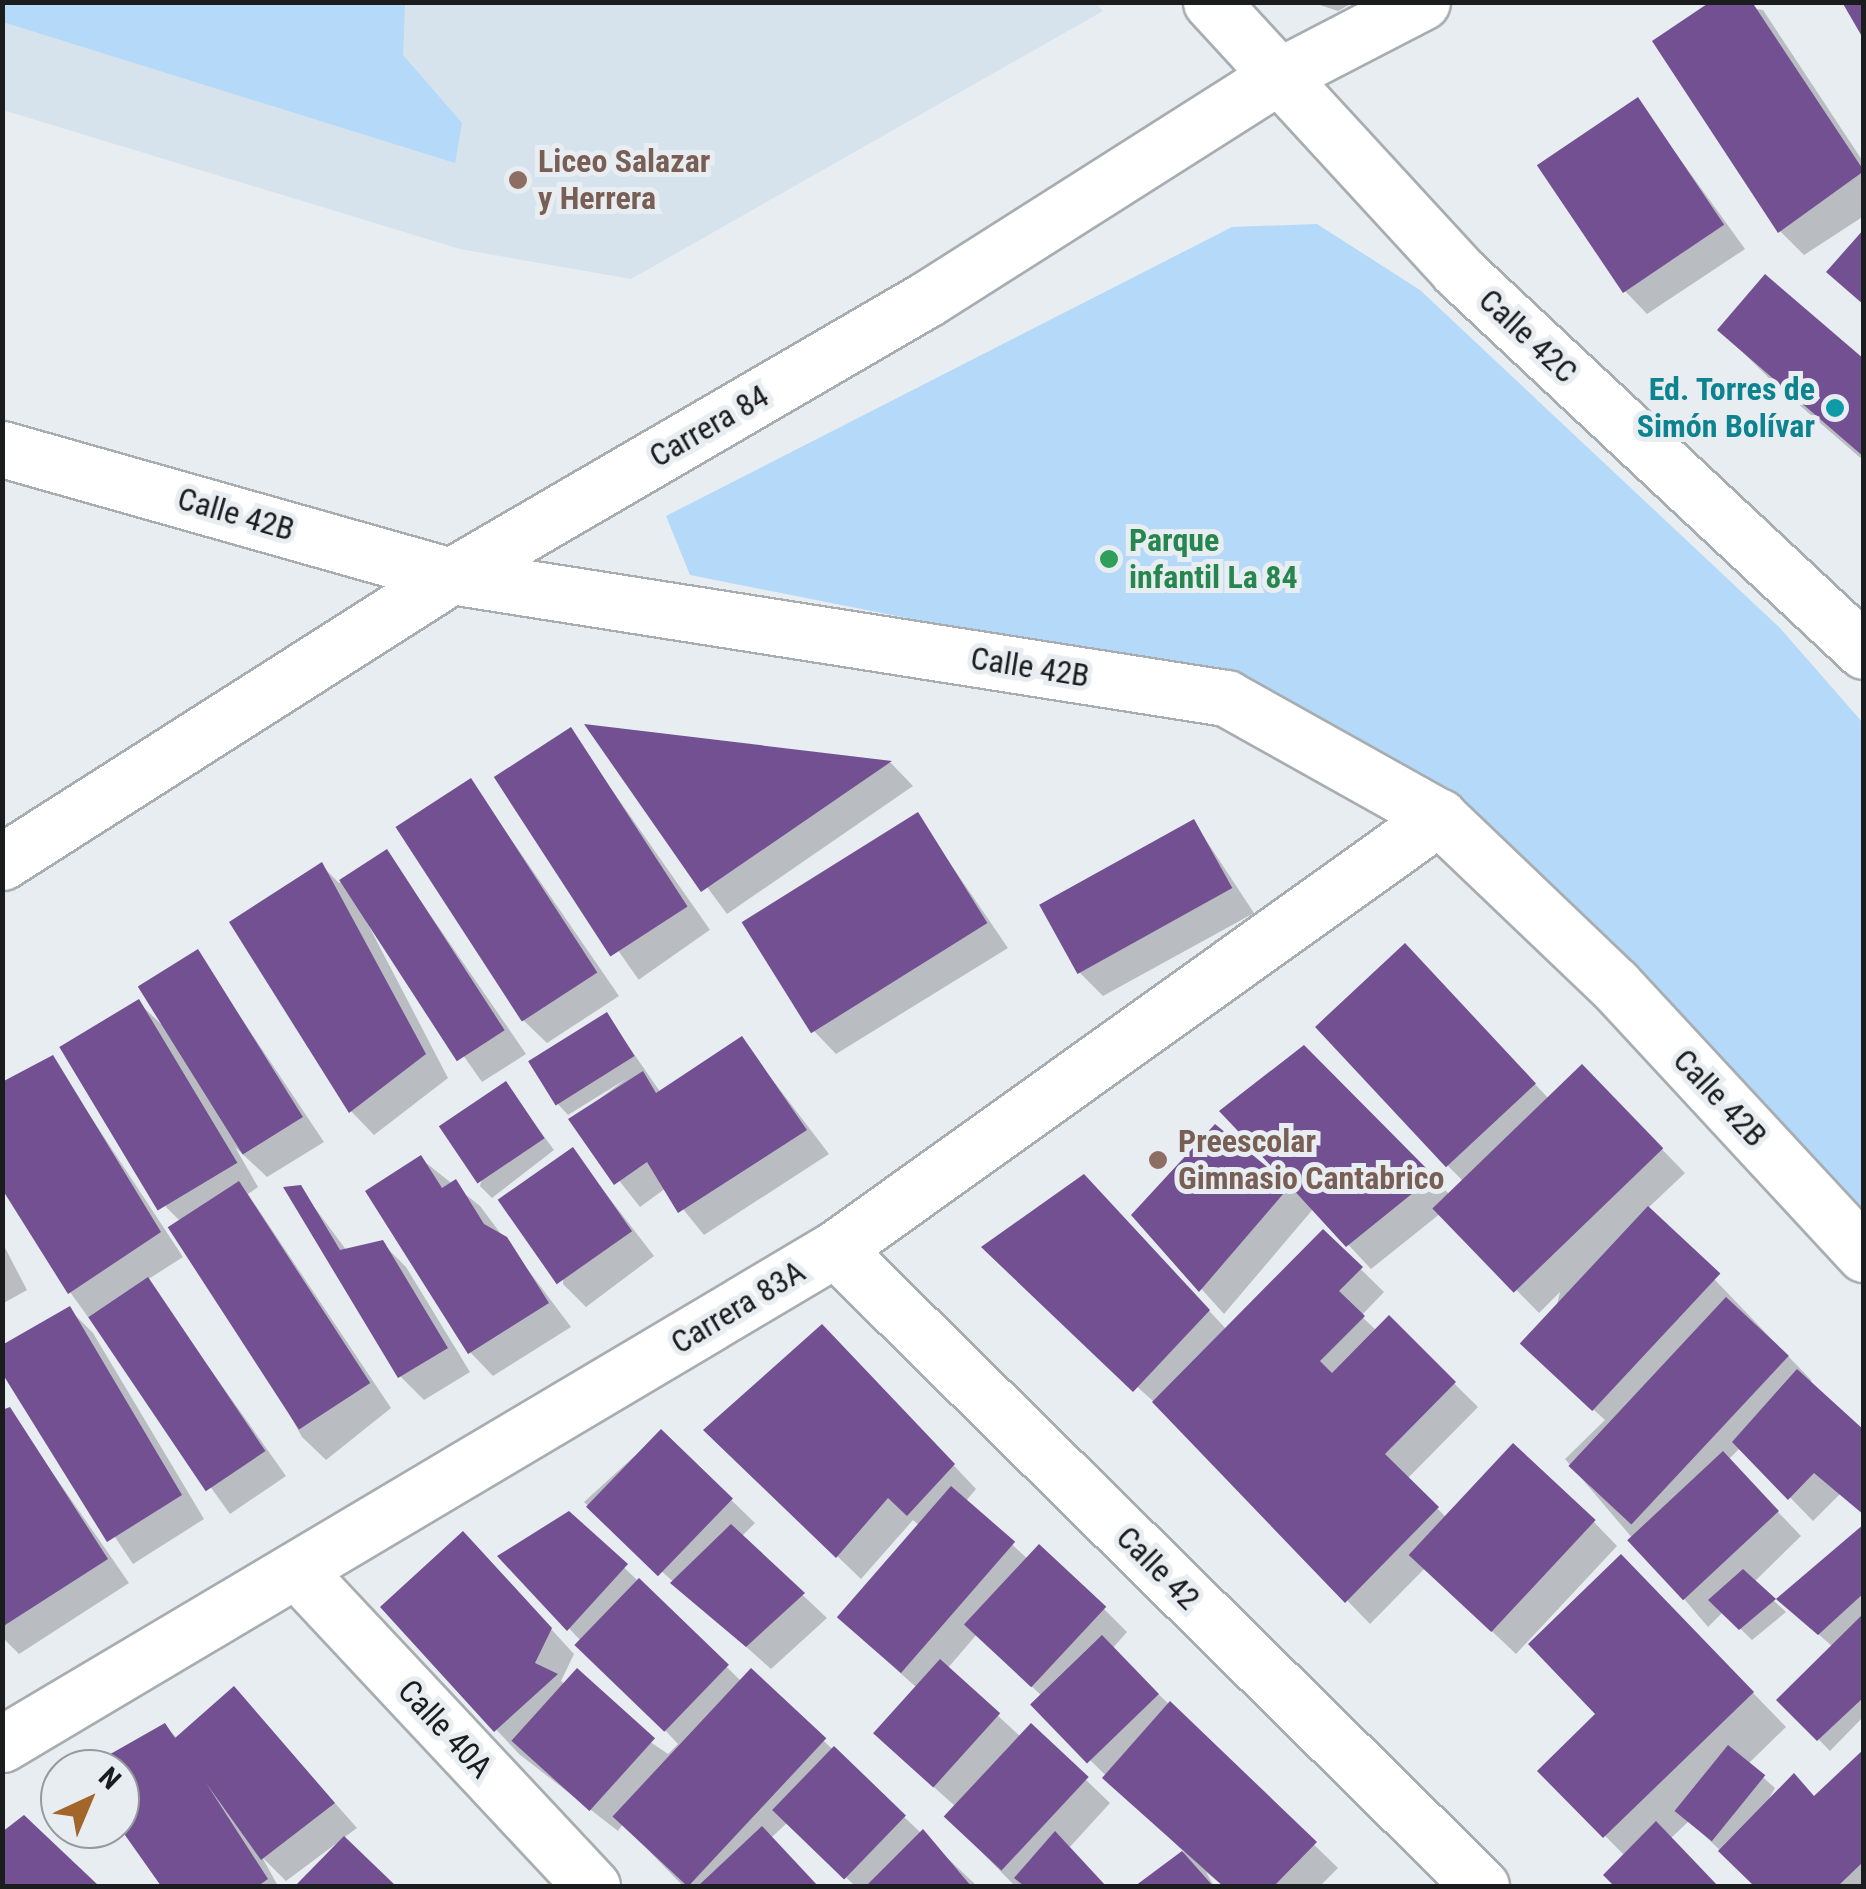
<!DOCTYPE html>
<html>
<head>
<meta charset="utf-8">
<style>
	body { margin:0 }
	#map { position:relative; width:1866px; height:1889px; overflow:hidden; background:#e8edf2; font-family:"Roboto Condensed",sans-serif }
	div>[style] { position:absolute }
	.built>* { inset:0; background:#d6e2ec }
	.green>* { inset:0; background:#b5d9f8 }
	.shadow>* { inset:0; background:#0003; transform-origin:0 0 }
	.building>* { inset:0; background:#725092; transform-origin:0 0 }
	.roads { filter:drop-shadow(2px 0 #a8adb1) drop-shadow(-2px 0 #a8adb1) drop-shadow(0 2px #a8adb1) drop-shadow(0 -2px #a8adb1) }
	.street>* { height:55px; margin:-27.5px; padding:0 27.5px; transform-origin:27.5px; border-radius:27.5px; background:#fff }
	.secondary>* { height:55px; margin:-27.5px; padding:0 27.5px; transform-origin:27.5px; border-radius:27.5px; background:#fff }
	.dots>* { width:28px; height:28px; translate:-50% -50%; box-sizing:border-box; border:5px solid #e8edf2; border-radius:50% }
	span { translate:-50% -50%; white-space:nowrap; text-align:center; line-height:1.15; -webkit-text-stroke:10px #e8edf2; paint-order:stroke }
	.education-label { font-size:32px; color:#785e54; font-weight:700 }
	.left { translate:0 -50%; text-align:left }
	.street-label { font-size:32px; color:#1a1c1e }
	.culture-label { font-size:32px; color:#0d838f; font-weight:700 }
	.right { translate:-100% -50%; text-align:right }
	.leisure-label { font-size:32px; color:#27864d; font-weight:700 }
	.frame { position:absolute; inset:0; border:5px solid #1a1c1e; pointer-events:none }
	.north { position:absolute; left:40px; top:1749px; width:100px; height:100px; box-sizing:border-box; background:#e8edf2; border:2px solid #96999d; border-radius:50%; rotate:44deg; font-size:28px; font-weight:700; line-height:40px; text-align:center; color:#1a1c1e }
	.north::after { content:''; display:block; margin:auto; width:35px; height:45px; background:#a3662a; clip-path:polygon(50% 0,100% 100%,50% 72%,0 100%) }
</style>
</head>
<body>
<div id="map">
	<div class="built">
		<div style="clip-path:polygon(1095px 2px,1103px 11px,631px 279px,460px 249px,3px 110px,2px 3px)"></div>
	</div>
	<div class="green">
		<div style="clip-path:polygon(2px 3px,405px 3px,403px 55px,462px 123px,455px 163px,3px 22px)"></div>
		<div style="clip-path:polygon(1317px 224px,1420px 290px,1780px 628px,1863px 723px,1863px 1217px,1245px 685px,690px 575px,666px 516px,1232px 227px)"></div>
	</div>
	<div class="shadow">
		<div style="clip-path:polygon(1311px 2px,1354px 2px,1338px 11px)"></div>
		<div style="clip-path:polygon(1715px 2px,1763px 10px,1864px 163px,1864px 216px,1804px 255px,1780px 231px)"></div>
		<div style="clip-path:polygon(1638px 101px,1745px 249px,1647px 314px,1624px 290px)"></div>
		<div style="clip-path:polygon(1720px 330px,1864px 362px,1864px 461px,1774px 383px)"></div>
		<div style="clip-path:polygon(589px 727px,891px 763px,913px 786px,727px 914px)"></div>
		<div style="left:570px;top:730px;width:244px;height:87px;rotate:55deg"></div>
		<div style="clip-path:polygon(471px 781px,619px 996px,547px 1043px,523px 1020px)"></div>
		<div style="clip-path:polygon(917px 815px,1008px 948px,836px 1054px,813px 1030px)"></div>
		<div style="clip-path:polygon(1194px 822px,1254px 913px,1103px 996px,1079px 972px)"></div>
		<div style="clip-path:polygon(387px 852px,526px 1054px,482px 1082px,360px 909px,448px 1078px,374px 1135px,351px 1111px,322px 866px,339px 883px)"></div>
		<div style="clip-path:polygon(197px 952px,324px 1142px,267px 1177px,235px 1147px,258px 1187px,248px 1194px,391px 1408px,326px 1460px,302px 1437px,186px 1227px,166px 1207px,138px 1002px,161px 1024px)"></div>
		<div style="clip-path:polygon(1428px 969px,1549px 1099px,1582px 1067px,1685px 1173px,1647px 1209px,1811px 1380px,1840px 1494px,1813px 1521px,1741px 1447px,1728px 1460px,1801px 1536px,1754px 1582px,1786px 1612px,1752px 1640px,1723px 1612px,1708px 1627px,1565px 1459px,1605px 1420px,1543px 1364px,1560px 1292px,1539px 1313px,1441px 1213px,1371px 1269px,1314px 1208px,1224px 1314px,1135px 1215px,1215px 1128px,1289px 1189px,1304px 1048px,1450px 1195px,1464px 1182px,1448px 1166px)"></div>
		<div style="clip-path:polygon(607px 1015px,661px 1093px,742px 1040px,829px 1154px,704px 1235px,666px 1188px,640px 1207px,571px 1120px,626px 1079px,568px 1115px,557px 1103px)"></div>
		<div style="clip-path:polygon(52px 1058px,183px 1257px,147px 1280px,286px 1476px,230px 1514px,70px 1292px)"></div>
		<div style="clip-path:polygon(506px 1085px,554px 1150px,492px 1198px,480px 1186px)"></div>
		<div style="clip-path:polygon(572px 1150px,654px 1256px,586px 1307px,563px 1284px)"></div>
		<div style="clip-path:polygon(420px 1158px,480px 1206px,571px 1327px,493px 1376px,470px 1352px)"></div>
		<div style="clip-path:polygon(300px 1188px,347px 1251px,382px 1243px,406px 1267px,470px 1372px,424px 1400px,400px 1376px)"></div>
		<div style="clip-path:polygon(1107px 1201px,1227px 1330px,1323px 1232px,1384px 1292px,1361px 1316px,1377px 1331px,1389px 1319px,1478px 1407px,1407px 1479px,1446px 1517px,1594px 1522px,1617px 1546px,1516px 1654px,1425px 1568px,1370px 1624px,1162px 1409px,1007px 1271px)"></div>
		<div style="clip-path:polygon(2px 1242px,27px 1290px,2px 1304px)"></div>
		<div style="clip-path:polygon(69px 1309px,93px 1333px,204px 1519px,133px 1564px,2px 1368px)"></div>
		<div style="clip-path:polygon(846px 1351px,976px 1489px,965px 1502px,1029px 1560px,1104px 1609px,1127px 1632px,1112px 1649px,1338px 1868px,1320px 1886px,1223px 1886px,1206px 1872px,1214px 1886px,1139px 1886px,1184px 1852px,1040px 1711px,1048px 1702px,977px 1634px,947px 1669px,1021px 1737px,1031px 1727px,1110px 1803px,1069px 1848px,1104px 1886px,1015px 1886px,945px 1815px,955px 1806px,898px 1755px,916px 1687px,863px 1640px,920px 1526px,913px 1520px,861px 1579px,706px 1430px)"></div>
		<div style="clip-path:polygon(9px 1410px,129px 1583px,19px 1654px,2px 1637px)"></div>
		<div style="clip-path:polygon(661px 1432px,755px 1523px,741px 1537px,827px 1618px,771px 1669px,584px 1502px)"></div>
		<div style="clip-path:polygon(569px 1514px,741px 1681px,751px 1672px,977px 1886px,855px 1886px,788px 1822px,771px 1838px,817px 1886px,683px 1886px,623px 1824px,618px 1831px,519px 1754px,383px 1608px,486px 1558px,574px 1654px,561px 1681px,668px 1754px,678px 1744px,501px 1556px)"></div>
		<div style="clip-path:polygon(1864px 1528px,1864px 1693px,1833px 1647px,1791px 1610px)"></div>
		<div style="clip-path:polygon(1655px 1592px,1786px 1727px,1748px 1764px,1775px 1788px,1763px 1809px,1816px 1798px,1864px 1752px,1864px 1886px,1758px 1886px,1689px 1821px,1670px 1839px,1716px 1886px,1617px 1886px,1606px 1875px,1625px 1856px,1541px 1771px,1599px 1714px)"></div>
		<div style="clip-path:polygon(1822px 1659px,1864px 1701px,1864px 1716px,1830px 1751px,1780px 1700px)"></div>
		<div style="clip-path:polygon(234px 1689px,357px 1828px,342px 1839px,392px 1886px,299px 1886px,337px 1843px,286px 1881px,262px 1857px,278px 1886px,164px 1886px,120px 1823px,120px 1769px,89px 1769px,165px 1726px,178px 1739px)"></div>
	</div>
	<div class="building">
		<div style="clip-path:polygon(1710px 2px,1752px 2px,1864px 171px,1778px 233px,1652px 41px)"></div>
		<div style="clip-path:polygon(1842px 2px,1864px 2px,1864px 40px)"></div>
		<div style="left:1638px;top:97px;width:154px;height:122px;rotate:56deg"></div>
		<div style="clip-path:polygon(1864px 229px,1864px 305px,1826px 272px)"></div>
		<div style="clip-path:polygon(1765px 274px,1864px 359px,1864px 457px,1717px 330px)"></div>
		<div style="clip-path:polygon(584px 724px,892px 761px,701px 892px)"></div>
		<div style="left:571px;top:727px;width:214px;height:92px;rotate:57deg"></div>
		<div style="left:471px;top:778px;width:232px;height:90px;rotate:57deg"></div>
		<div style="left:918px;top:812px;width:131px;height:208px;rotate:58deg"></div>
		<div style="left:1194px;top:819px;width:79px;height:177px;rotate:61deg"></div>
		<div style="left:387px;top:849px;width:216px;height:57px;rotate:57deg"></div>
		<div style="clip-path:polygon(322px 862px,426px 1054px,349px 1113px,229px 922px)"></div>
		<div style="left:1405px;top:943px;width:192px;height:123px;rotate:47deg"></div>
		<div style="left:198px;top:949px;width:198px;height:71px;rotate:58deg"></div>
		<div style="left:139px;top:999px;width:191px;height:93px;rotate:59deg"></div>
		<div style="left:607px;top:1012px;width:52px;height:93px;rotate:58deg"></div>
		<div style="clip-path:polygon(742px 1036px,807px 1130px,678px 1213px,647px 1162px,614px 1185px,568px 1119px,643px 1071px,656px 1093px)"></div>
		<div style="clip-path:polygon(1304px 1045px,1434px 1176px,1346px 1247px,1290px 1186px,1199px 1292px,1131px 1215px,1215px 1124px,1290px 1186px,1219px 1111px)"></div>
		<div style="clip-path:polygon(53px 1055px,161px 1232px,68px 1294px,2px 1189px,2px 1082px)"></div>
		<div style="left:1582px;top:1064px;width:117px;height:208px;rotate:46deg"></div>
		<div style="left:506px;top:1081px;width:69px;height:81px;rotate:56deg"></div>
		<div style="left:573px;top:1147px;width:103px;height:92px;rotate:55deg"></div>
		<div style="clip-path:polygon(421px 1155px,442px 1188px,456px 1179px,484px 1224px,507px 1237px,549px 1303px,468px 1354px,365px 1191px)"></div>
		<div style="clip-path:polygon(1084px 1174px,1210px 1310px,1133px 1392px,981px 1247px)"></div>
		<div style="left:239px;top:1181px;width:241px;height:85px;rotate:57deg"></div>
		<div style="clip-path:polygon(301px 1185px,340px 1250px,383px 1240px,448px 1348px,398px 1378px,283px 1187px)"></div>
		<div style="left:1648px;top:1206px;width:99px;height:188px;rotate:43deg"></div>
		<div style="clip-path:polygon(1323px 1229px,1363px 1267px,1339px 1291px,1365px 1316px,1320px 1361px,1332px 1373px,1389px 1315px,1456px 1382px,1385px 1454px,1439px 1507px,1345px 1603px,1152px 1402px)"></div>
		<div style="left:148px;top:1277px;width:210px;height:72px;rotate:56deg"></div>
		<div style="left:1726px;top:1297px;width:86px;height:231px;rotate:43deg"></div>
		<div style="clip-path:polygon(70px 1306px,182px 1495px,107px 1542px,2px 1373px,2px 1345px)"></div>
		<div style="clip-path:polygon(822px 1324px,955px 1464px,907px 1516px,888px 1498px,836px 1558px,703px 1430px)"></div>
		<div style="clip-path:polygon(1797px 1369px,1864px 1430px,1864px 1515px,1814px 1473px,1788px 1500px,1732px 1442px)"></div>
		<div style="clip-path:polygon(10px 1407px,108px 1559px,2px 1627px,2px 1410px)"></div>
		<div style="left:661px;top:1429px;width:100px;height:108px;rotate:44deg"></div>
		<div style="left:1513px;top:1443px;width:113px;height:153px;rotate:43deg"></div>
		<div style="left:1723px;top:1451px;width:82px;height:131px;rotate:47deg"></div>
		<div style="left:951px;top:1486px;width:85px;height:174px;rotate:41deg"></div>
		<div style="clip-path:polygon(569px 1511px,628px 1564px,567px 1631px,497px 1556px)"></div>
		<div style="clip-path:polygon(731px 1524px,805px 1593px,746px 1647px,670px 1583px)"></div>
		<div style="clip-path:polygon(1864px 1524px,1864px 1593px,1818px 1635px,1776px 1599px)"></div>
		<div style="clip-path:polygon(463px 1531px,552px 1628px,535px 1663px,558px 1674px,494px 1732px,380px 1607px)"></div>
		<div style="left:1039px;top:1544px;width:92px;height:110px;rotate:43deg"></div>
		<div style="clip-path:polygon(1621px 1554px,1754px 1692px,1603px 1838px,1537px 1771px,1595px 1714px,1528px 1644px)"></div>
		<div style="clip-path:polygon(1743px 1569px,1776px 1599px,1739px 1630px,1708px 1600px)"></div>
		<div style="left:639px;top:1578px;width:125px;height:93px;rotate:44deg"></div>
		<div style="clip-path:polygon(1864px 1613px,1864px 1697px,1817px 1741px,1776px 1700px)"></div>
		<div style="left:1102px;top:1635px;width:82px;height:100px;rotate:46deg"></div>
		<div style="left:940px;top:1659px;width:81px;height:100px;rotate:42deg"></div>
		<div style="left:577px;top:1668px;width:105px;height:98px;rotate:42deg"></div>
		<div style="left:751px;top:1668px;width:103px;height:203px;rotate:43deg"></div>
		<div style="clip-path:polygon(234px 1686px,335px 1803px,261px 1860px,206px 1783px,268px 1879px,258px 1886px,161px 1886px,120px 1828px,120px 1769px,84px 1769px,165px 1723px,175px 1738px)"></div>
		<div style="clip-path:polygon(1170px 1701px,1317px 1842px,1274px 1886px,1223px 1886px,1102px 1778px)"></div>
		<div style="left:1031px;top:1723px;width:79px;height:128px;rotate:43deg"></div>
		<div style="left:1728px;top:1745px;width:48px;height:85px;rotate:39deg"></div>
		<div style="left:834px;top:1746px;width:100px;height:89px;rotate:44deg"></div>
		<div style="clip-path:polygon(1864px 1749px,1864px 1861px,1838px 1886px,1754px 1886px,1718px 1851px,1794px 1773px,1814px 1796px)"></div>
		<div style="clip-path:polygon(24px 1815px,99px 1886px,2px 1886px,2px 1832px)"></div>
		<div style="clip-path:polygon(1656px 1821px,1718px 1886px,1614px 1886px,1603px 1875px)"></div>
		<div style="clip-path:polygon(762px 1826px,818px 1886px,698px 1886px)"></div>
		<div style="clip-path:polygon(923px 1829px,971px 1886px,866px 1886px)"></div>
		<div style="clip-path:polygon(1055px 1831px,1106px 1886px,1024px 1886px,1014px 1878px)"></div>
		<div style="clip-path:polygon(344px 1836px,396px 1886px,295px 1886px)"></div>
		<div style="clip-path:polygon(1182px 1851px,1213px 1886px,1135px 1886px)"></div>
	</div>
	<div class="roads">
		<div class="street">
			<div style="left:1211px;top:2px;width:365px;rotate:47.4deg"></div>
			<div style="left:1458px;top:271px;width:556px;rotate:43.11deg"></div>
			<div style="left:2px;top:449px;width:467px;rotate:15.8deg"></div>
			<div style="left:451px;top:576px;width:785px;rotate:8.95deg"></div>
			<div style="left:1226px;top:698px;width:244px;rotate:29.2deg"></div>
			<div style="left:1439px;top:817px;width:243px;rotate:43.7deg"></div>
			<div style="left:1615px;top:985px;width:367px;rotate:47.2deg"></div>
			<div style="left:835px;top:1249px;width:907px;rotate:44.6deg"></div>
			<div style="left:297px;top:1571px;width:432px;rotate:46.9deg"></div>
			<div style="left:2px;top:1744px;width:969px;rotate:-30.72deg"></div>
			<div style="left:835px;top:1249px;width:743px;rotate:-35.57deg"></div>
		</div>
		<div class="secondary">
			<div style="left:2px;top:862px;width:532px;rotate:-32.5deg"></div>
			<div style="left:451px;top:576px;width:551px;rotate:-30.2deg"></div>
			<div style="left:927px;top:299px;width:417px;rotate:-32.4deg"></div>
			<div style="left:1279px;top:76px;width:161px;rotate:-27.4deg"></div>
		</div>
	</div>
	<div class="dots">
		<div style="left:518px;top:180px;background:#8d6e63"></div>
		<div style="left:1835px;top:408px;background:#0f9aa8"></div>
		<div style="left:1109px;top:559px;background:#2e9e5b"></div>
		<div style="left:1158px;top:1160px;background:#8d6e63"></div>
	</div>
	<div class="education-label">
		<span class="left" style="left:538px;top:180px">Liceo Salazar<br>y Herrera</span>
		<span class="left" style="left:1178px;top:1160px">Preescolar<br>Gimnasio Cantabrico</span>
	</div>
	<div class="street-label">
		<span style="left:1528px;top:336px;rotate:43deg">Calle 42C</span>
		<span style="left:709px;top:426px;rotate:-30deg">Carrera 84</span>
		<span style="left:236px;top:514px;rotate:16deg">Calle 42B</span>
		<span style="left:1030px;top:667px;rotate:9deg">Calle 42B</span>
		<span style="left:1720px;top:1098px;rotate:47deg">Calle 42B</span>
		<span style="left:738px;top:1307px;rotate:-31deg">Carrera 83A</span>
		<span style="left:1158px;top:1568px;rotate:45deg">Calle 42</span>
		<span style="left:445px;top:1729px;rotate:47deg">Calle 40A</span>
	</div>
	<div class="culture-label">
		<span class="right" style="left:1815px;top:408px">Ed. Torres de<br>Simón Bolívar</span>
	</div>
	<div class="leisure-label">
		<span class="left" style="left:1129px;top:559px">Parque<br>infantil La 84</span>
	</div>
	<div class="frame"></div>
	<div class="north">N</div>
</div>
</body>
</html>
